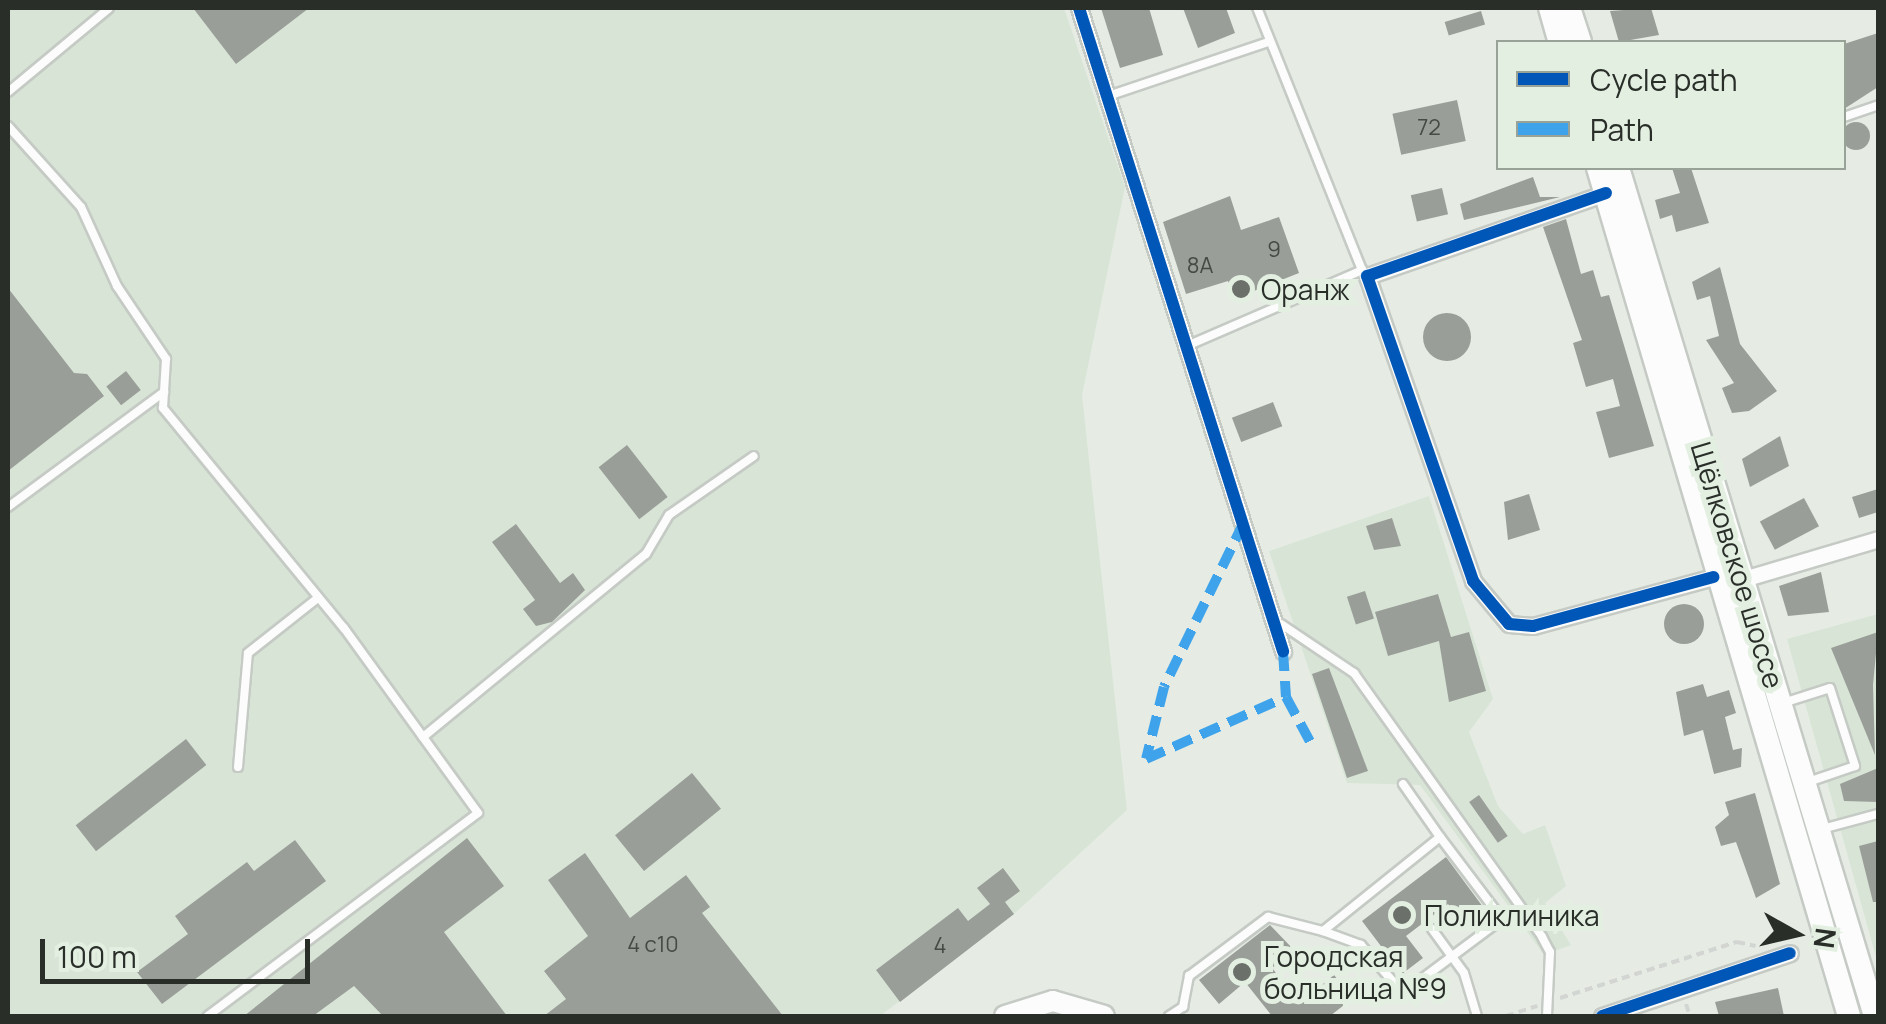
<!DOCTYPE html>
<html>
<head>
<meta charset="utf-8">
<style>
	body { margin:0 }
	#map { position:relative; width:1886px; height:1024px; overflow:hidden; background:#e6ece4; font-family:Manrope,sans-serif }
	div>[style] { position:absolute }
	.built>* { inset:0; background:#d8e5d6 }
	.building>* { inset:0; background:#9a9e98; transform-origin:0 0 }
	.round { border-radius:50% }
	.path>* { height:4px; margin-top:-2px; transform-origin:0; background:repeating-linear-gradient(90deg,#d3d5d2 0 8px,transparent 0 13px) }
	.roads { filter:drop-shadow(2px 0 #c5cac5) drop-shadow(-2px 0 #c5cac5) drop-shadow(0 2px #c5cac5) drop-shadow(0 -2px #c5cac5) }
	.lane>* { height:8px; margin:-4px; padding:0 4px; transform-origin:4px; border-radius:4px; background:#fbfcfb }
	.street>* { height:15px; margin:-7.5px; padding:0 7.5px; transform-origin:7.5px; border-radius:7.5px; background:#fbfcfb }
	.secondary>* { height:20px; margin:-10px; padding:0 10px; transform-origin:10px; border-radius:10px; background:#fbfcfb }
	.primary>* { height:22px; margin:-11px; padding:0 11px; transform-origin:11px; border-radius:11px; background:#fbfcfb }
	.quiet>* { height:10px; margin-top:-5px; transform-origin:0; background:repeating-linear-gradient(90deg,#3ea3eb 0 20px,transparent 0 30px) }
	.cycleway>* { height:12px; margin:-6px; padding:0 6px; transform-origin:6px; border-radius:6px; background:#0057b8 }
	.dots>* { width:28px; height:28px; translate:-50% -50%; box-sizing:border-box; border:5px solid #e3f0e1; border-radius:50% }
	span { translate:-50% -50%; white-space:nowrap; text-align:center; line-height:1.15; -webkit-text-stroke:10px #e3f0e1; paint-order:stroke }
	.number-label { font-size:22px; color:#454a45 }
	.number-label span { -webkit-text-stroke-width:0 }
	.poi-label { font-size:28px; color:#292e29 }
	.left { translate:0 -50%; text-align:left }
	.street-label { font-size:28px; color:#292e29 }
	.frame { position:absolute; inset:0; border:10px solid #292e29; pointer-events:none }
	.legend { position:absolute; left:1496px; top:40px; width:350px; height:130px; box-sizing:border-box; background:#e3f0e1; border:2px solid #99a297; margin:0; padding:12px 18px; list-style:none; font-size:30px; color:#292e29 }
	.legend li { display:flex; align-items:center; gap:20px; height:50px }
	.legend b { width:50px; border:2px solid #99a297 }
	.north { position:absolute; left:1746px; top:884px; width:100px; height:100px; -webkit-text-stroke:8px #e3f0e1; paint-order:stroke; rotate:98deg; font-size:28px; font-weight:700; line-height:40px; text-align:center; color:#292e29 }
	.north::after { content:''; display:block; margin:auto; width:35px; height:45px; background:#292e29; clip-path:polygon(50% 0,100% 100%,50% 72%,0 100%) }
	.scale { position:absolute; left:40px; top:939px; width:270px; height:45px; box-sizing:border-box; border:5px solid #292e29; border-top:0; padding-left:12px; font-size:30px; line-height:35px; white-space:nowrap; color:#292e29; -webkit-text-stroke:8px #e3f0e1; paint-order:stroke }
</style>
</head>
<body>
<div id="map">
	<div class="built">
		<div style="clip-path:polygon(8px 8px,1064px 8px,1125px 187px,1082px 395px,1127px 810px,1014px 914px,880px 1016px,8px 1016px)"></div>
		<div style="clip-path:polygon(1429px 496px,1493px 699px,1469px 732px,1498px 806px,1523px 834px,1545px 825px,1566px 886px,1545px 903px,1571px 945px,1544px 955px,1420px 785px,1347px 783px,1269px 551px)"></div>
		<div style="clip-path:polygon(1878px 614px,1878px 964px,1787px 639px)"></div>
	</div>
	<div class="building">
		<div style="clip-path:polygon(193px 8px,309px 8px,236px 64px)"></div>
		<div style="clip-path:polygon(1101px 8px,1149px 8px,1163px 55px,1120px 68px)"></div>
		<div style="clip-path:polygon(1183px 8px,1226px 8px,1235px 33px,1198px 48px)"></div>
		<div style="clip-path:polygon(1651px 8px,1659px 35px,1619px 42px,1610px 11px)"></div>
		<div style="left:1481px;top:11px;width:14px;height:38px;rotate:73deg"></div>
		<div style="clip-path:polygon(1878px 33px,1878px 87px,1844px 109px,1844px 44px)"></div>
		<div style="left:1457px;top:100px;width:42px;height:66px;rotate:78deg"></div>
		<div class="round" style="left:1842px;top:122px;width:28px;height:28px"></div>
		<div style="clip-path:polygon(1672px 168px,1691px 168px,1709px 223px,1676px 232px,1672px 215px,1660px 219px,1655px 200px,1680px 193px)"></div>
		<div style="clip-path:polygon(1533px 177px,1540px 197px,1560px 197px,1464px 220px,1460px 204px)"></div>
		<div style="left:1442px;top:188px;width:27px;height:32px;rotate:77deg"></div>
		<div style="clip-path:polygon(1230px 196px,1241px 230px,1279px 217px,1299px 273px,1234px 299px,1228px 281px,1186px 294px,1163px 222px)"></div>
		<div style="clip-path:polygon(1566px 219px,1581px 274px,1593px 270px,1601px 297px,1609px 295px,1654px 446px,1609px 458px,1596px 412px,1620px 406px,1613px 379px,1586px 387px,1573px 343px,1582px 340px,1543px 227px)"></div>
		<div style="clip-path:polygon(1720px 267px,1740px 344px,1777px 391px,1749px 411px,1732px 413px,1722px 388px,1734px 383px,1706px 340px,1719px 336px,1710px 296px,1697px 300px,1692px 282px)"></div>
		<div style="clip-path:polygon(8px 288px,74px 373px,87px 374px,104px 396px,8px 471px)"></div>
		<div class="round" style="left:1423px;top:313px;width:48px;height:48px"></div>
		<div style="left:126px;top:371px;width:24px;height:25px;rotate:52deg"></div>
		<div style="left:1273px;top:402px;width:26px;height:44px;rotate:69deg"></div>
		<div style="clip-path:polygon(1780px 436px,1789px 466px,1750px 487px,1742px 459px)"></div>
		<div style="left:627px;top:445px;width:66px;height:36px;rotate:52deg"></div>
		<div style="clip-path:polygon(1878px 489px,1878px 512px,1859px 518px,1852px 497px)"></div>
		<div style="clip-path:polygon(1529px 494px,1540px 530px,1508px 540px,1504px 502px)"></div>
		<div style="left:1804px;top:498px;width:32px;height:50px;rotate:62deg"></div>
		<div style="clip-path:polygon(1392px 518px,1401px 546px,1374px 550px,1366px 526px)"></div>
		<div style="clip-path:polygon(516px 524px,560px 583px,573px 573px,585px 590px,552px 622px,536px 626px,523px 609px,535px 600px,492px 542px)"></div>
		<div style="clip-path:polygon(1821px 572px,1829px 612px,1788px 616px,1779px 586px)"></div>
		<div style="left:1365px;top:591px;width:29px;height:19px;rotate:72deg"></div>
		<div style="clip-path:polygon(1438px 594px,1451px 637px,1469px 632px,1486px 691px,1449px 702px,1439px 641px,1388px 656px,1375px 612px)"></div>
		<div class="round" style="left:1664px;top:604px;width:40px;height:40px"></div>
		<div style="clip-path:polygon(1878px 632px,1873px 685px,1875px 755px,1831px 648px)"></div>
		<div style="clip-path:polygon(1329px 668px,1368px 771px,1347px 778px,1312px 674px)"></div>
		<div style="clip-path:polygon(1703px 684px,1707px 697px,1729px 690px,1736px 713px,1725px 717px,1733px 750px,1742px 748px,1741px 767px,1714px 774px,1703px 730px,1684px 736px,1676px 692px)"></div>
		<div style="left:186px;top:739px;width:33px;height:140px;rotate:52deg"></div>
		<div style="clip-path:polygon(1878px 768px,1878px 802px,1844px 801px,1840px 784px)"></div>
		<div style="left:692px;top:773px;width:46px;height:99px;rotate:51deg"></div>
		<div style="clip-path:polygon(1755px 793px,1780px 884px,1756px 898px,1736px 842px,1721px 846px,1715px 827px,1729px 815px,1725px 802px)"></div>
		<div style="left:1479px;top:795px;width:50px;height:12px;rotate:55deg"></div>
		<div style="clip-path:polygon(467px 838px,504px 886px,444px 932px,507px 1016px,383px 1016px,354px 986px,313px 1016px,244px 1016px)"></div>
		<div style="clip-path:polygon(295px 840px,326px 881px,162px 1004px,137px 972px,188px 934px,175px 916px,247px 862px,254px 871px)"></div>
		<div style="clip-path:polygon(1878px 841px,1878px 902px,1873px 902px,1859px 846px)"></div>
		<div style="clip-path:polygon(585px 853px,630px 918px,686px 875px,710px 907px,702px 913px,783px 1016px,544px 1016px,566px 999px,544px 971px,588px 936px,548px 880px)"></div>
		<div style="clip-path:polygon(1446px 857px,1486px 911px,1465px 927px,1448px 904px,1406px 936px,1423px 958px,1402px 974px,1362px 921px)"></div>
		<div style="clip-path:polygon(1003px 868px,1020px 891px,1005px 902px,1014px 914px,900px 1002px,876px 970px,958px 908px,968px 921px,990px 904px,977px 888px)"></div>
		<div style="clip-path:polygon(1270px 925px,1294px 950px,1272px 968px,1300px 1003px,1334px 975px,1353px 998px,1330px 1016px,1272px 1016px,1245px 982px,1219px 1004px,1199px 980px)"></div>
		<div style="clip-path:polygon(1778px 988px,1784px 1016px,1719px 1016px,1715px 1002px)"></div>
	</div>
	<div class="path">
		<div style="left:1560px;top:998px;width:186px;rotate:-17.6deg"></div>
		<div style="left:1737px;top:942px;width:19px;rotate:12deg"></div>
		<div style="left:1686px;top:1004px;width:13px;rotate:72deg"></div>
		<div style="left:1506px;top:1016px;width:33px;rotate:-18deg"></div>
	</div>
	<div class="roads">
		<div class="lane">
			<div style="left:8px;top:92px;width:131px;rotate:-39.7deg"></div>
			<div style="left:1108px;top:96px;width:169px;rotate:-18.6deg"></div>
			<div style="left:1844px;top:117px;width:36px;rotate:-19deg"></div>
			<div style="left:8px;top:126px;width:109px;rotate:48deg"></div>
			<div style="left:81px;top:207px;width:87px;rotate:65.5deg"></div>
			<div style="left:117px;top:286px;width:88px;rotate:56.1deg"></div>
			<div style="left:166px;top:359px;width:49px;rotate:93.5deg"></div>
			<div style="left:163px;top:408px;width:285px;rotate:50.6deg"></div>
			<div style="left:344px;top:628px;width:228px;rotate:54.1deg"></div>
			<div style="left:478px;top:813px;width:338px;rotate:143.1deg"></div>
			<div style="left:1189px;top:345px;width:189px;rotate:-23.4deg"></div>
			<div style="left:1362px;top:270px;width:282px;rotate:-111.8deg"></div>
			<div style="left:8px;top:507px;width:194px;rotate:-36.4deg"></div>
			<div style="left:1281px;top:624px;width:88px;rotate:33.9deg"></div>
			<div style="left:1354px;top:673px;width:324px;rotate:54.5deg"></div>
			<div style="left:1542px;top:937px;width:17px;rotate:62deg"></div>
			<div style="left:1550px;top:952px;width:64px;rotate:92.7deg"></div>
			<div style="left:1783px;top:703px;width:49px;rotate:-17.7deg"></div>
			<div style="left:1830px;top:688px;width:82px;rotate:72.2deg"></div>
			<div style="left:1855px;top:766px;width:50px;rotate:161.2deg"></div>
			<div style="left:423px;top:737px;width:288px;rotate:-39.4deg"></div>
			<div style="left:646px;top:554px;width:45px;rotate:-59.5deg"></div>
			<div style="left:669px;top:515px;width:103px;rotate:-34.8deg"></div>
			<div style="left:238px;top:767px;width:114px;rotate:-85deg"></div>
			<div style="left:248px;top:653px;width:89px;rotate:-38.2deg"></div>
			<div style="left:1403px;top:784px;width:65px;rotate:55.1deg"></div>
			<div style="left:1822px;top:829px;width:58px;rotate:-15deg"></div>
			<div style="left:1432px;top:929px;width:54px;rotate:54deg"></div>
			<div style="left:1464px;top:973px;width:45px;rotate:73.2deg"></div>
			<div style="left:1169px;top:1016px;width:17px;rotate:-33deg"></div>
			<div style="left:1183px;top:1007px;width:32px;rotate:-79deg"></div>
			<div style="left:1189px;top:976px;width:99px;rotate:-36.8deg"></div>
			<div style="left:1268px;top:917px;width:57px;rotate:14.3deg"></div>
			<div style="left:1323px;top:931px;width:150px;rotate:-38.8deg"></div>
			<div style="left:1440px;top:837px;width:103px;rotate:52.9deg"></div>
			<div style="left:1502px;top:919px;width:124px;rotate:143.2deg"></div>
			<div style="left:1403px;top:993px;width:64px;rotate:-131.2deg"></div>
			<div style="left:1361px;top:945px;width:40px;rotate:-159.8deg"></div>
		</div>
		<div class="street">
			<div style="left:1079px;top:8px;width:675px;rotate:72.4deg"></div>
			<div style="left:1606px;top:193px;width:253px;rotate:160.8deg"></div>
			<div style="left:1367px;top:276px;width:323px;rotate:70.8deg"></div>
			<div style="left:1473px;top:581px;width:56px;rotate:50.1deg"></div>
			<div style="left:1509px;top:624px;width:24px;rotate:5deg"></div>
			<div style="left:1533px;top:626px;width:187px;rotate:-15.2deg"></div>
			<div style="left:1740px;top:580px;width:144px;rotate:-16.5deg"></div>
			<div style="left:1602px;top:1016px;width:198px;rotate:-18.5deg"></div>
		</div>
		<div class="secondary">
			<div style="left:1005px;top:1016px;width:50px;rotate:-17.4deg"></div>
			<div style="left:1053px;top:1001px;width:53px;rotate:16.4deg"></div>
		</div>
		<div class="primary">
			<div style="left:1550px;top:8px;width:35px;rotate:74deg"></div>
			<div style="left:1569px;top:8px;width:36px;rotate:72deg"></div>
			<div style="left:1598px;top:168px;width:884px;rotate:73.51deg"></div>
			<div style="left:1618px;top:168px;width:886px;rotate:73.14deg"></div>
		</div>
	</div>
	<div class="quiet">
		<div style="left:1244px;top:522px;width:183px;rotate:115.9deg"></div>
		<div style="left:1164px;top:687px;width:74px;rotate:104deg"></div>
		<div style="left:1146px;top:759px;width:153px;rotate:-23.9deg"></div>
		<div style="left:1283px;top:651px;width:46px;rotate:86.3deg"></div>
		<div style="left:1286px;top:697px;width:59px;rotate:61.7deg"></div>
	</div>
	<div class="cycleway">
		<div style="left:1079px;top:8px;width:675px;rotate:72.4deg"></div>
		<div style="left:1606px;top:193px;width:253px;rotate:160.8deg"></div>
		<div style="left:1367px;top:276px;width:323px;rotate:70.8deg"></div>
		<div style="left:1473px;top:581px;width:56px;rotate:50.1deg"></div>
		<div style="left:1509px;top:624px;width:24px;rotate:5deg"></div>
		<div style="left:1533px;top:626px;width:187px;rotate:-15.2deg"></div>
		<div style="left:1602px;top:1016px;width:198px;rotate:-18.5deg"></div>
	</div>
	<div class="dots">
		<div style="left:1241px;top:289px;background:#6b706a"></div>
		<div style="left:1402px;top:915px;background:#6b706a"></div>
		<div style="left:1242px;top:972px;background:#6b706a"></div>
	</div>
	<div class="number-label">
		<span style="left:1429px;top:128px">72</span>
		<span style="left:1274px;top:250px">9</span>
		<span style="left:1200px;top:266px">8А</span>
		<span style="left:653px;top:945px">4 с10</span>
		<span style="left:940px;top:946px">4</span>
	</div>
	<div class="poi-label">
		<span class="left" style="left:1261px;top:289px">Оранж</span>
		<span class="left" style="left:1424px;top:915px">Поликлиника</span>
		<span class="left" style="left:1264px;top:972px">Городская<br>больница №9</span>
	</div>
	<div class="street-label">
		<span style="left:1738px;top:565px;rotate:73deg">Щёлковское шоссе</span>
	</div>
	<div class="frame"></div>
	<ul class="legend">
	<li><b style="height:12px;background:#0057b8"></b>Cycle path</li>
	<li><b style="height:12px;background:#3ea3eb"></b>Path</li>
	</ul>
	<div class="north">N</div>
	<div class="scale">100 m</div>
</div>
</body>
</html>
